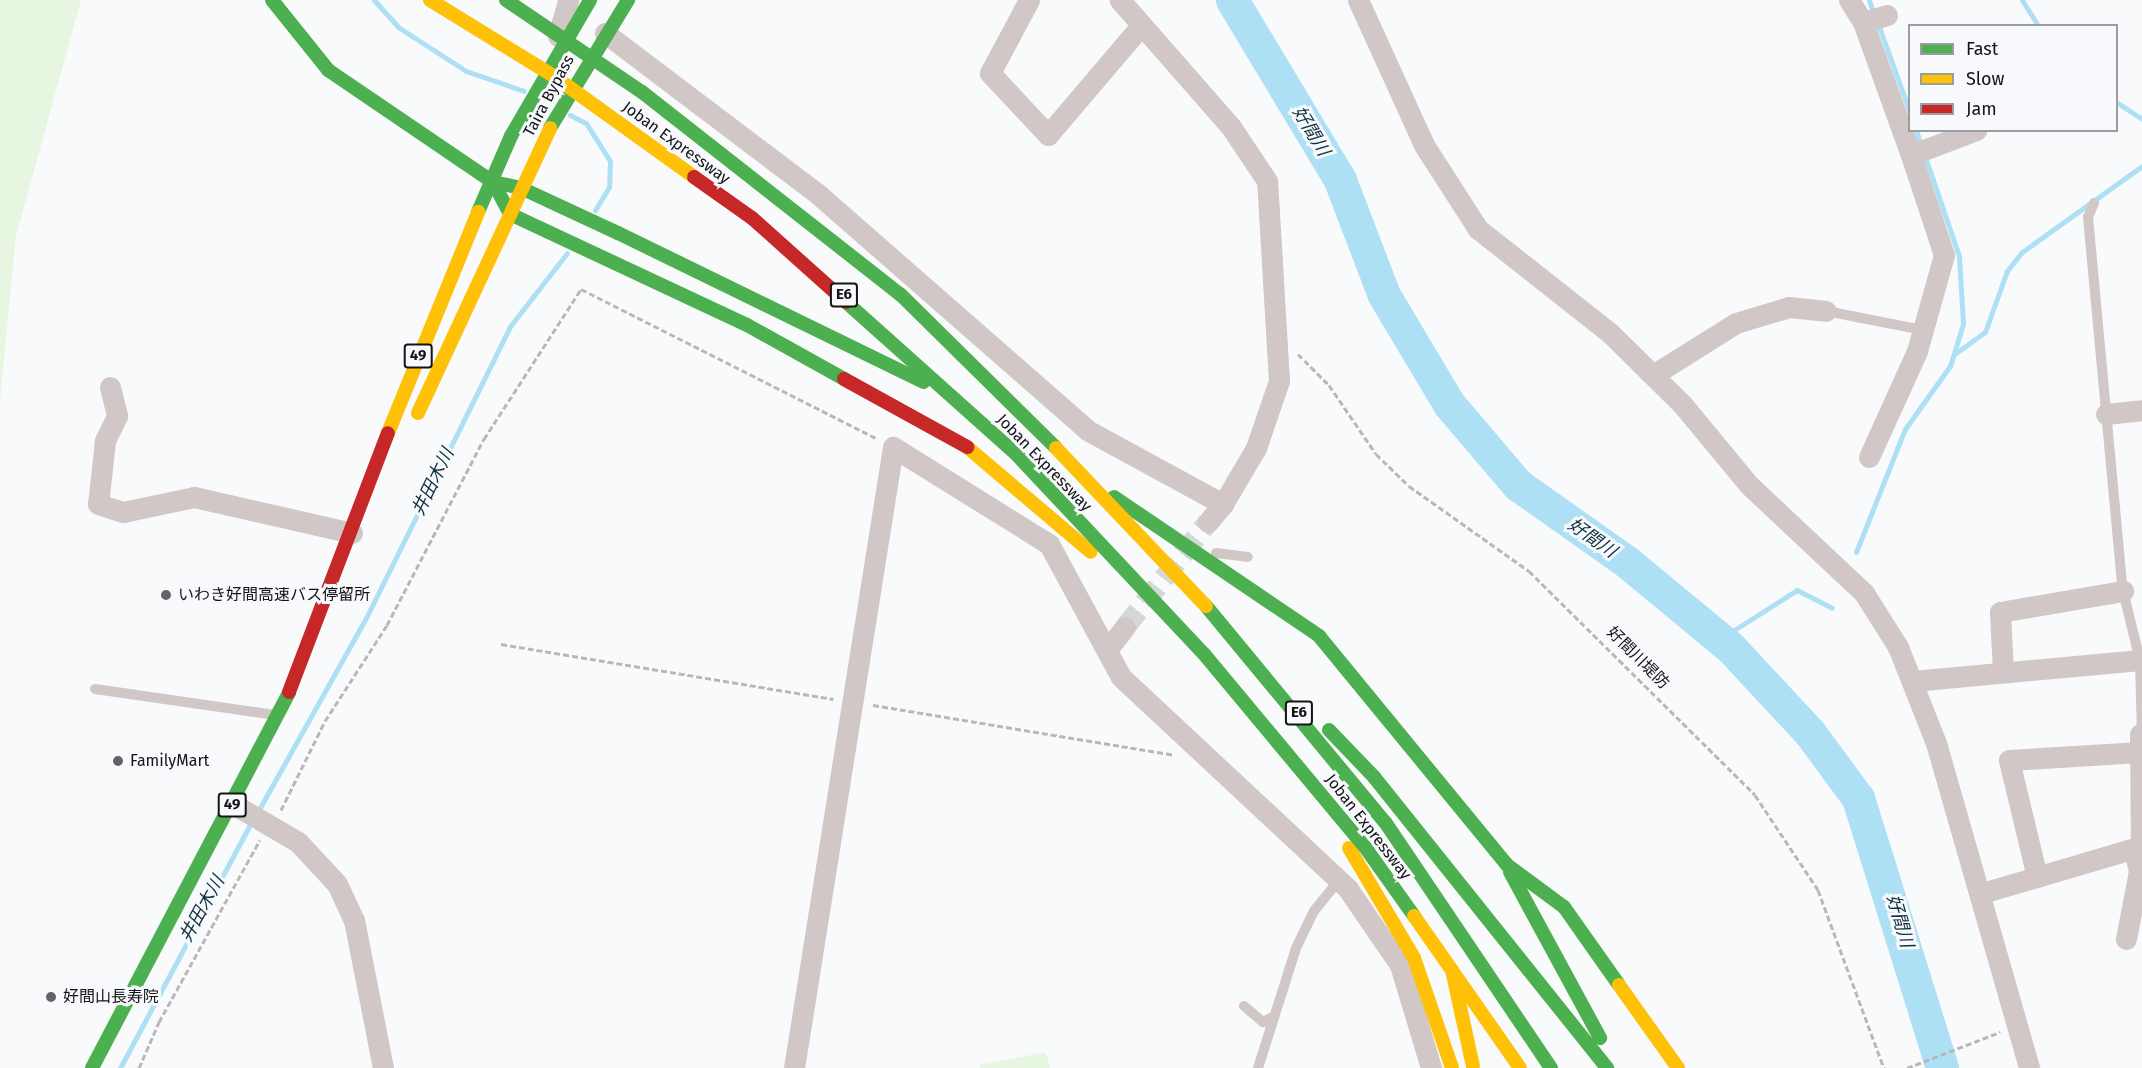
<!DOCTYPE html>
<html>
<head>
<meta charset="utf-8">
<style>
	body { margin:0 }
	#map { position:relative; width:2142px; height:1068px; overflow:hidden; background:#f9fafb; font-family:"Fira Sans","Noto Sans JP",sans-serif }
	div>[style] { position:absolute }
	.green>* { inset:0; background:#e6f6e1 }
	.stream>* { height:5px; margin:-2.5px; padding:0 2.5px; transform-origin:2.5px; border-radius:2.5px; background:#ade0f5 }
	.river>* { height:33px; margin:-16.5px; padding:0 16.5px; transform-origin:16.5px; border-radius:16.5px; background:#ade0f5 }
	.street-tunnel>* { height:21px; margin-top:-10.5px; transform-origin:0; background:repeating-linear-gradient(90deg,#d6d8d8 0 21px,transparent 0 31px) }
	.path>* { height:3px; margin-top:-1.5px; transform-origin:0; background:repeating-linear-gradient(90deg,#bcb7b6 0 6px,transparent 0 9px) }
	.lane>* { height:10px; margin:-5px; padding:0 5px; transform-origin:5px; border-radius:5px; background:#d0c7c6 }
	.street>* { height:21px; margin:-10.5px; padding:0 10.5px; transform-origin:10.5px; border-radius:10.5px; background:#d0c7c6 }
	.fast>* { height:14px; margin:-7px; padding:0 7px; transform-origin:7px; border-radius:7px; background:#4caf50 }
	.slow>* { height:14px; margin:-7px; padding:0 7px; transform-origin:7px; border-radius:7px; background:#ffc107 }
	.jam>* { height:14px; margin:-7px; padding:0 7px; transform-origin:7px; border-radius:7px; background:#c62828 }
	.fast-bridge>* { height:14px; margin:-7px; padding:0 7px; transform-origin:7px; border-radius:7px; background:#4caf50 }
	.slow-bridge>* { height:14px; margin:-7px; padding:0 7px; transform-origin:7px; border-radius:7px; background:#ffc107 }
	.jam-bridge>* { height:14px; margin:-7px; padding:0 7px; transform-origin:7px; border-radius:7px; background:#c62828 }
	.dots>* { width:16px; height:16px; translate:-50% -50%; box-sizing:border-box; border:3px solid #f8f9fc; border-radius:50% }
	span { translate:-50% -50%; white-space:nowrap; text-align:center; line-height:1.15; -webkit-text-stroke:6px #f8f9fc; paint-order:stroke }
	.shield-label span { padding:2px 4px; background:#f8f9fc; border:2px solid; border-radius:4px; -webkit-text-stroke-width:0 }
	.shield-label { font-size:15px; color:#131415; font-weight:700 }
	.street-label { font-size:16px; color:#131415 }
	.poi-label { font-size:16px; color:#131415 }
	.left { translate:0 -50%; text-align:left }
	.water-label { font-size:18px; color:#0f313e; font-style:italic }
	.legend { position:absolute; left:1908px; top:24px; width:210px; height:108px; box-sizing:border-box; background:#f8f9fc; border:2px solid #9c9da0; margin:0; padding:8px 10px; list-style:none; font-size:18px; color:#131415 }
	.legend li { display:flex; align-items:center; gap:12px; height:30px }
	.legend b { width:30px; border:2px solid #9c9da0 }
</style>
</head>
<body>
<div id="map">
	<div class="green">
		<div style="clip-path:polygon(0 0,81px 0,16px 236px,0 401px)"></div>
		<div style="clip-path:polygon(1046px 1052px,1050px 1068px,980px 1068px,980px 1065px)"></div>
	</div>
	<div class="stream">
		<div style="left:374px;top:0;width:36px;rotate:48deg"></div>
		<div style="left:398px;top:27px;width:81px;rotate:32.9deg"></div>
		<div style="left:466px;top:71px;width:61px;rotate:19deg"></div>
		<div style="left:1869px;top:0;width:16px;rotate:72deg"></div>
		<div style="left:2022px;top:0;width:31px;rotate:58deg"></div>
		<div style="left:1878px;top:24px;width:95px;rotate:70.2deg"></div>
		<div style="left:2116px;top:102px;width:31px;rotate:33deg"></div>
		<div style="left:570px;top:115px;width:18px;rotate:27deg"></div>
		<div style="left:586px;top:123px;width:45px;rotate:57.7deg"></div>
		<div style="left:610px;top:161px;width:26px;rotate:92deg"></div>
		<div style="left:609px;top:187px;width:27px;rotate:121deg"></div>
		<div style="left:1916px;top:130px;width:16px;rotate:72deg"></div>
		<div style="left:1956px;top:353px;width:36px;rotate:-36deg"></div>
		<div style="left:1985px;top:332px;width:65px;rotate:-70.2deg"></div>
		<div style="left:2007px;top:271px;width:24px;rotate:-52deg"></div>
		<div style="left:2022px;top:252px;width:148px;rotate:-35.6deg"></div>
		<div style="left:1856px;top:552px;width:132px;rotate:-68.3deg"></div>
		<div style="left:1905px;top:429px;width:77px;rotate:-54.5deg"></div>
		<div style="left:1950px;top:366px;width:44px;rotate:-72.8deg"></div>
		<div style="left:1963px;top:324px;width:68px;rotate:-93.4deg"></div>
		<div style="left:1959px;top:256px;width:108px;rotate:-108.9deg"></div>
		<div style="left:1720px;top:639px;width:91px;rotate:-32.5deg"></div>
		<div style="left:1797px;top:590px;width:39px;rotate:27deg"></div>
		<div style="left:257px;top:813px;width:223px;rotate:-60.8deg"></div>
		<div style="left:366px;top:618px;width:327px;rotate:-63.7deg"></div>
		<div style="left:511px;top:325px;width:91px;rotate:-52.1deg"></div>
		<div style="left:120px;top:1068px;width:280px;rotate:-61.9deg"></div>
	</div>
	<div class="river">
		<div style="left:1232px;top:0;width:210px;rotate:59deg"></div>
		<div style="left:1340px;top:180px;width:123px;rotate:69.1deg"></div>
		<div style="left:1384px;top:295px;width:127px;rotate:59.2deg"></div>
		<div style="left:1449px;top:404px;width:106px;rotate:49.6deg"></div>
		<div style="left:1518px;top:485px;width:133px;rotate:35.2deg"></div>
		<div style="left:1627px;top:562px;width:135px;rotate:39.6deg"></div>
		<div style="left:1731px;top:648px;width:116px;rotate:47.1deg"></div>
		<div style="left:1810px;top:733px;width:81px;rotate:53.6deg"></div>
		<div style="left:1858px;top:798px;width:283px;rotate:72.7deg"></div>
	</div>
	<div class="street-tunnel">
		<div style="left:1125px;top:627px;width:134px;rotate:-51.7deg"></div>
	</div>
	<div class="path">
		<div style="left:1298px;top:354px;width:44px;rotate:45deg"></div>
		<div style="left:1329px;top:385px;width:83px;rotate:55.7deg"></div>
		<div style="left:1376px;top:454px;width:46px;rotate:44.1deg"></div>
		<div style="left:1409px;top:486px;width:147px;rotate:35.3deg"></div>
		<div style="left:1529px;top:571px;width:318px;rotate:44.7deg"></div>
		<div style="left:1755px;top:795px;width:114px;rotate:56.4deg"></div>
		<div style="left:1818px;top:890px;width:190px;rotate:69.7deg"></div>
		<div style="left:501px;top:644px;width:337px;rotate:9.4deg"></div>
		<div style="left:873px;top:705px;width:305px;rotate:9.4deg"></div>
		<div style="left:281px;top:810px;width:99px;rotate:-63.7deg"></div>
		<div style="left:325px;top:721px;width:114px;rotate:-57.1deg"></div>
		<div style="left:387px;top:625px;width:210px;rotate:-62.5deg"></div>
		<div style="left:484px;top:439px;width:179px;rotate:-57.1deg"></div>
		<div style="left:581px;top:289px;width:330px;rotate:26.8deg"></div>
		<div style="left:139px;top:1068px;width:50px;rotate:-66.5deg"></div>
		<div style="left:159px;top:1022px;width:208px;rotate:-61deg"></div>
		<div style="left:1907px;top:1068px;width:100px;rotate:-21.2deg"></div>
	</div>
	<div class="lane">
		<div style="left:2094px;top:203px;width:15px;rotate:113deg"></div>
		<div style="left:2088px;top:217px;width:376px;rotate:84.7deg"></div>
		<div style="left:2123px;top:591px;width:71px;rotate:76.2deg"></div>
		<div style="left:2140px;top:660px;width:74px;rotate:88.5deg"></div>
		<div style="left:1826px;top:311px;width:99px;rotate:11.1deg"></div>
		<div style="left:1216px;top:553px;width:32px;rotate:7deg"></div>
		<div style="left:95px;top:689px;width:183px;rotate:8.2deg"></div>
		<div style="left:1244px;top:1006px;width:25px;rotate:40deg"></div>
		<div style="left:1263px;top:1022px;width:13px;rotate:-27deg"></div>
		<div style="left:1258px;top:1068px;width:126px;rotate:-72.4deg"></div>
		<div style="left:1296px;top:948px;width:41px;rotate:-64.1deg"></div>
		<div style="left:1314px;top:911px;width:40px;rotate:-51deg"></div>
	</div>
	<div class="street">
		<div style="left:1029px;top:0;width:83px;rotate:118.1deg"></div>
		<div style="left:990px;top:73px;width:85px;rotate:46.9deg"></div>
		<div style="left:1048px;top:135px;width:142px;rotate:-49.6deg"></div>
		<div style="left:1358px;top:0;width:159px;rotate:65.5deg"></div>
		<div style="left:1424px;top:145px;width:100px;rotate:57.3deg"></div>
		<div style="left:1478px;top:229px;width:168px;rotate:38.2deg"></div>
		<div style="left:1610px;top:333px;width:101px;rotate:44.6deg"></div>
		<div style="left:1682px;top:404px;width:105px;rotate:50.4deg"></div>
		<div style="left:1749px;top:485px;width:158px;rotate:43.2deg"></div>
		<div style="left:1864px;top:593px;width:64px;rotate:57.8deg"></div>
		<div style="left:1898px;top:647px;width:103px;rotate:68.4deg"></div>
		<div style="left:1936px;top:743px;width:338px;rotate:74deg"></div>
		<div style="left:1849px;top:0;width:26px;rotate:58deg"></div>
		<div style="left:1863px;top:22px;width:25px;rotate:-16deg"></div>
		<div style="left:1863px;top:22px;width:141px;rotate:70.2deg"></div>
		<div style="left:1911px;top:155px;width:70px;rotate:-21deg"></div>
		<div style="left:605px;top:33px;width:268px;rotate:37.1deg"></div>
		<div style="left:819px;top:195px;width:356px;rotate:41.2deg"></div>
		<div style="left:1087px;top:430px;width:155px;rotate:28.6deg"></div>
		<div style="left:1223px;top:504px;width:65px;rotate:-59.5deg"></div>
		<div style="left:1256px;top:448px;width:71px;rotate:-71.1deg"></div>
		<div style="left:1279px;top:381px;width:200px;rotate:-93.4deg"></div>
		<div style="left:1267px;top:181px;width:65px;rotate:-123.7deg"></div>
		<div style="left:1231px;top:127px;width:169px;rotate:-131.2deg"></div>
		<div style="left:558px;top:36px;width:37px;rotate:-74deg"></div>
		<div style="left:1653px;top:375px;width:98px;rotate:-32.1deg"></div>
		<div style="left:1736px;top:323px;width:55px;rotate:-16.8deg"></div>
		<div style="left:1789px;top:307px;width:37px;rotate:6deg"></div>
		<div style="left:110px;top:387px;width:30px;rotate:76deg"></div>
		<div style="left:117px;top:416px;width:28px;rotate:116deg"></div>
		<div style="left:105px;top:441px;width:63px;rotate:96.3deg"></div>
		<div style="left:98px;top:504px;width:26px;rotate:18deg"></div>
		<div style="left:123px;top:512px;width:73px;rotate:-11.9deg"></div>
		<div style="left:194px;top:497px;width:162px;rotate:12.8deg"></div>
		<div style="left:2106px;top:414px;width:36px;rotate:-6deg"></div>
		<div style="left:1869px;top:457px;width:116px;rotate:-65.6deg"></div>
		<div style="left:1917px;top:351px;width:100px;rotate:-74.3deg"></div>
		<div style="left:1944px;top:255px;width:105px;rotate:-108.3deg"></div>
		<div style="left:1208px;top:522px;width:23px;rotate:-50deg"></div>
		<div style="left:1107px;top:650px;width:29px;rotate:-52deg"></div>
		<div style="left:2003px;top:672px;width:60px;rotate:-92.9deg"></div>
		<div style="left:2000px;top:612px;width:125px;rotate:-9.7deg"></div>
		<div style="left:1913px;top:681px;width:228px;rotate:-5.3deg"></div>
		<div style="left:2140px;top:734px;width:113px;rotate:89.5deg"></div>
		<div style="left:233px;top:804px;width:75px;rotate:30.3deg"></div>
		<div style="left:298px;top:842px;width:57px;rotate:47.1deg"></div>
		<div style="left:337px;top:884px;width:40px;rotate:65deg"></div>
		<div style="left:354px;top:920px;width:151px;rotate:78.9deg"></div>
		<div style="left:2037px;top:877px;width:120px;rotate:-103.5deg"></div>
		<div style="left:2009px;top:760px;width:131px;rotate:-3.5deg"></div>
		<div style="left:1982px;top:893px;width:167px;rotate:-16.4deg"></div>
		<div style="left:2126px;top:939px;width:69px;rotate:-79.2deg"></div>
		<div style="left:2139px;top:871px;width:23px;rotate:-103deg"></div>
		<div style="left:794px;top:1068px;width:629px;rotate:-80.94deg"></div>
		<div style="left:893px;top:447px;width:184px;rotate:31.9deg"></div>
		<div style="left:1049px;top:544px;width:151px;rotate:61.6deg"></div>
		<div style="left:1121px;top:677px;width:311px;rotate:43deg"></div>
		<div style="left:1348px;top:889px;width:92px;rotate:55.6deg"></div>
		<div style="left:1400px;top:965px;width:108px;rotate:73.2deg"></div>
	</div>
	<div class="fast">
		<div style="left:272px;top:0;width:90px;rotate:51.3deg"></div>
		<div style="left:328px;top:70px;width:199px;rotate:34.2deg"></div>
		<div style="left:550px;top:128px;width:150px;rotate:-58.6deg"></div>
		<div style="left:493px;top:182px;width:29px;rotate:12deg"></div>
		<div style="left:521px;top:188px;width:107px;rotate:24.9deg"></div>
		<div style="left:618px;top:233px;width:340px;rotate:26deg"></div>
		<div style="left:493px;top:182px;width:36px;rotate:62deg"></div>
		<div style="left:510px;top:214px;width:262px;rotate:25.1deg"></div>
		<div style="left:747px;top:325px;width:111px;rotate:29.1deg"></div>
		<div style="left:478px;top:212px;width:83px;rotate:-66.5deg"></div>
		<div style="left:511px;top:136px;width:157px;rotate:-59.8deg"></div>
		<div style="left:1114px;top:497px;width:248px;rotate:34.1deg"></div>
		<div style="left:1319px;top:636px;width:296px;rotate:50.6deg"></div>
		<div style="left:1507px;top:865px;width:71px;rotate:36.4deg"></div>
		<div style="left:1564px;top:907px;width:95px;rotate:54.8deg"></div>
		<div style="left:1329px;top:730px;width:65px;rotate:46.2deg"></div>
		<div style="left:1374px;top:777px;width:373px;rotate:51.3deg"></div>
		<div style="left:1510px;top:872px;width:189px;rotate:61.5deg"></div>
		<div style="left:92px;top:1068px;width:424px;rotate:-62.3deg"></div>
	</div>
	<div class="slow">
		<div style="left:418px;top:413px;width:314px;rotate:-65.1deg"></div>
		<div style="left:388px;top:433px;width:239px;rotate:-67.8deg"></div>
		<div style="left:967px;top:447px;width:162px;rotate:40.3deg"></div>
		<div style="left:1349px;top:848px;width:128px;rotate:59.4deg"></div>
		<div style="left:1414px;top:958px;width:116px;rotate:70.9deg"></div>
		<div style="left:1452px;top:970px;width:98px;rotate:77.7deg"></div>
		<div style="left:1619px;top:985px;width:102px;rotate:54.6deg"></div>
	</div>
	<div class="jam">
		<div style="left:844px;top:379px;width:141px;rotate:28.9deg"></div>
		<div style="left:289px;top:692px;width:277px;rotate:-69.1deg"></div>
	</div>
	<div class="fast-bridge">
		<div style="left:506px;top:0;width:164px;rotate:34.1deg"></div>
		<div style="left:642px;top:92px;width:328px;rotate:38.1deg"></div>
		<div style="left:900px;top:294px;width:219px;rotate:44.6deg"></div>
		<div style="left:846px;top:302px;width:229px;rotate:41.8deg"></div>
		<div style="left:1017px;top:455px;width:273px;rotate:46.8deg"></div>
		<div style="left:1204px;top:654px;width:251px;rotate:50.2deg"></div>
		<div style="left:1365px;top:847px;width:85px;rotate:54.6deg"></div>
		<div style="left:1206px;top:606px;width:281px;rotate:50.4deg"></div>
		<div style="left:1385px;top:822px;width:297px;rotate:56deg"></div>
	</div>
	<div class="slow-bridge">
		<div style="left:430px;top:0;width:147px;rotate:31.6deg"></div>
		<div style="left:555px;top:77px;width:171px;rotate:35.7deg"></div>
		<div style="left:1056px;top:448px;width:218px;rotate:46.5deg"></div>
		<div style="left:1414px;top:916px;width:185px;rotate:55.1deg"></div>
	</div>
	<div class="jam-bridge">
		<div style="left:694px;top:177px;width:71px;rotate:35.3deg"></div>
		<div style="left:752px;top:218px;width:126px;rotate:41.8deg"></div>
	</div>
	<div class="dots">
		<div style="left:166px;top:595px;background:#646466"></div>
		<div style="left:118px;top:761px;background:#646466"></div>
		<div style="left:51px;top:997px;background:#646466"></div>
	</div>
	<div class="shield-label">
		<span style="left:844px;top:295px">E6</span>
		<span style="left:418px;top:356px">49</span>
		<span style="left:1299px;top:713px">E6</span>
		<span style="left:232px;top:805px">49</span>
	</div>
	<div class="street-label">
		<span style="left:549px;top:96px;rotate:-62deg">Taira Bypass</span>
		<span style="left:676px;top:143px;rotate:36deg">Joban Expressway</span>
		<span style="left:1044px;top:463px;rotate:46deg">Joban Expressway</span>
		<span style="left:1638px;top:658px;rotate:45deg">好間川堤防</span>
		<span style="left:1368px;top:827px;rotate:52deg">Joban Expressway</span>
	</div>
	<div class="poi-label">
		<span class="left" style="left:178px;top:595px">いわき好間高速バス停留所</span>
		<span class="left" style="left:130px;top:761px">FamilyMart</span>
		<span class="left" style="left:63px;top:997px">好間山長寿院</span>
	</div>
	<div class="water-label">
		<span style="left:1311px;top:131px;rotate:59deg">好間川</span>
		<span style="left:433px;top:482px;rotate:-64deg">井田木川</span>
		<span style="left:1592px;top:538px;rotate:35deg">好間川</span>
		<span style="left:202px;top:909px;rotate:-61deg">井田木川</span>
		<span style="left:1900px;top:921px;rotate:74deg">好間川</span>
	</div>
	<ul class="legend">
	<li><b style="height:8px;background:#4caf50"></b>Fast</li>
	<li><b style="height:8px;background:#ffc107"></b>Slow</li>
	<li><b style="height:8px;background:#c62828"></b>Jam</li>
	</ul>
</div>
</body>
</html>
